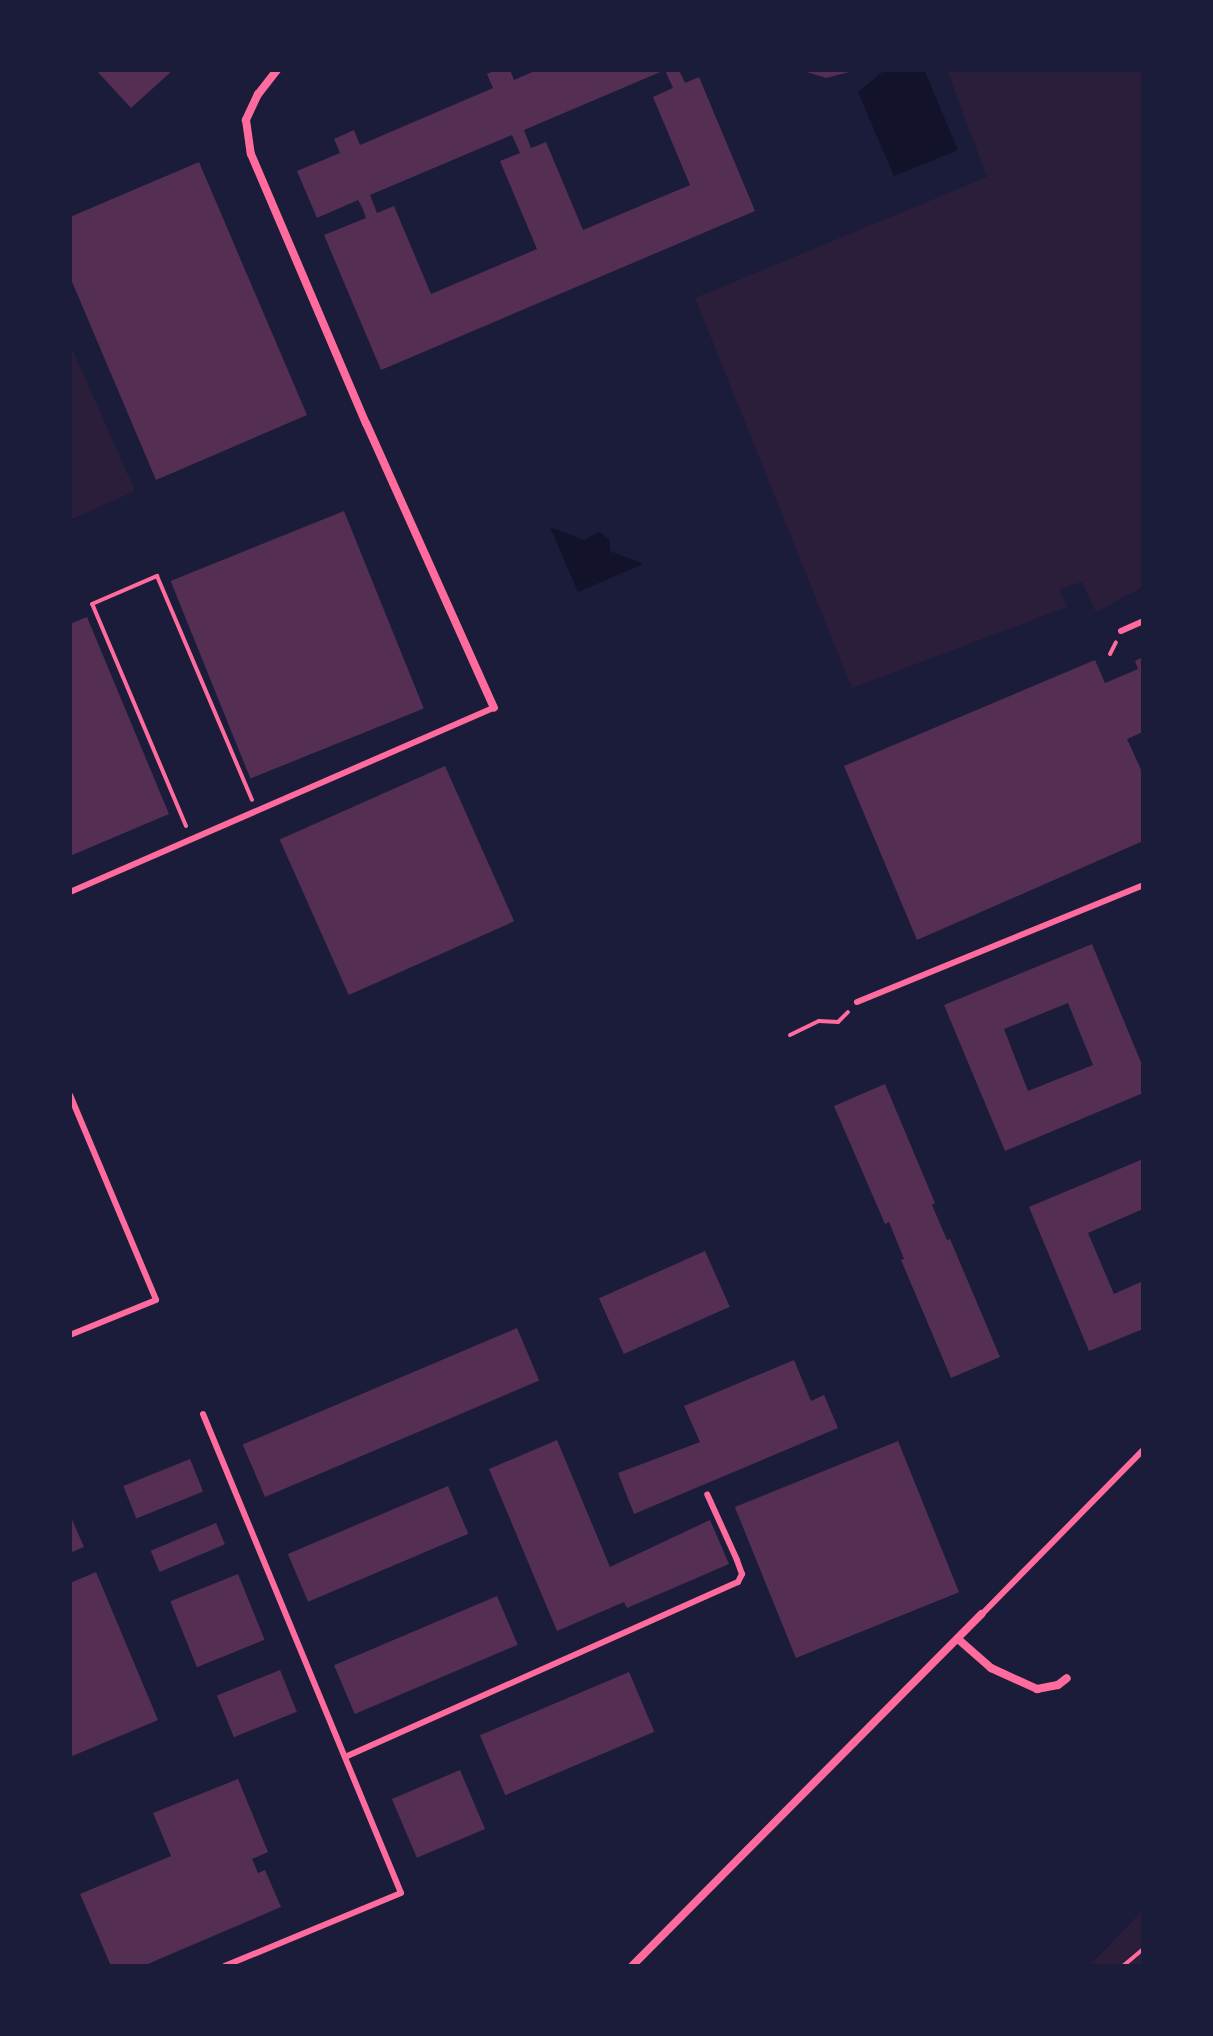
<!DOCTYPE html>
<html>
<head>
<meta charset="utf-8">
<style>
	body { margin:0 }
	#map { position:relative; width:1213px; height:2036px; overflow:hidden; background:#1b1b3a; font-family:"Open Sans",sans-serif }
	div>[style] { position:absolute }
	.green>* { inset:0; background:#2a1e3b }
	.water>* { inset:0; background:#12122b }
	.building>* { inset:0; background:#542f53; transform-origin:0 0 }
	.path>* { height:4px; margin:-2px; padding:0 2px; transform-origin:2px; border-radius:2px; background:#ff6b9d }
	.service>* { height:6px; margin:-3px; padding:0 3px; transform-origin:3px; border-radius:3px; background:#ff6b9d }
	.minor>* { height:8px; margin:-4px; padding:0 4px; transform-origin:4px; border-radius:4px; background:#ff6b9d }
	span { translate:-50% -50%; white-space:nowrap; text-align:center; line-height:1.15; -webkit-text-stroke:8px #1b1b3a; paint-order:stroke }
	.frame { position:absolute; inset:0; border:72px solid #1b1b3a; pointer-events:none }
</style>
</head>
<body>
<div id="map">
	<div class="green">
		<div style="clip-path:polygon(947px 70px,1143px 70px,1143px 587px,1096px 612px,1082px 582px,1060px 589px,1067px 607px,852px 688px,695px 298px,987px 177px)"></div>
		<div style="clip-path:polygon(70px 344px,135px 491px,70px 520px)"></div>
		<div style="clip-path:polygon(1143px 1910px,1143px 1966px,1089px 1966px)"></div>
	</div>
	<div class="water">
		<div style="clip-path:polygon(885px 70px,924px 70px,958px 150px,894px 176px,858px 92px)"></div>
		<div style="clip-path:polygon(550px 527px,584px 540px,599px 532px,609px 539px,610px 551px,643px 564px,578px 592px)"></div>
	</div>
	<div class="building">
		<div style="clip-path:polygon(96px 70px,173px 70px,131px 108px)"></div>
		<div style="clip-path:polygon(evenodd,496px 70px,510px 70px,514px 80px,537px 70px,679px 70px,685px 83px,699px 77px,755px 211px,381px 370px,324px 235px,366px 218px,362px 207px,358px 200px,317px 218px,297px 171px,340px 153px,334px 139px,354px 130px,360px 145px,493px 88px,487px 74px,496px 70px,665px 70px,673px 88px,653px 97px,690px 185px,583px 230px,546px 142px,531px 148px,524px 130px,665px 70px,496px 70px,512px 135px,520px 153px,500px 161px,537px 249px,431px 294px,394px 206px,377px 213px,370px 195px,512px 135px)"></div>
		<div style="clip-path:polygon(800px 70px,857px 70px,826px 78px)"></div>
		<div style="clip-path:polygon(199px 162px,307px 415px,156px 480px,70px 277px,70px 217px)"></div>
		<div style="left:344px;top:511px;width:213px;height:187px;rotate:68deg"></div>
		<div style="clip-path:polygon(87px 617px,169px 814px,70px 856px,70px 624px)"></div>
		<div style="clip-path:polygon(1143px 657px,1143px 732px,1127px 739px,1143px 774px,1143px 841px,917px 940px,844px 766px,1095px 660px,1105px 683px,1138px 669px,1135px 661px)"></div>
		<div style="left:445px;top:766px;width:170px;height:181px;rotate:66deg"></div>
		<div style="clip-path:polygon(evenodd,1092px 944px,1143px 1067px,1143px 1093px,1005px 1151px,944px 1005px,1092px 944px,1068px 1003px,1093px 1065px,1028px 1091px,1004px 1029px,1068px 1003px)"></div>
		<div style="clip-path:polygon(885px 1084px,935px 1203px,932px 1205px,947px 1240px,950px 1239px,1000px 1357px,951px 1378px,901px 1260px,904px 1259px,889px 1222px,885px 1224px,834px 1106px)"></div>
		<div style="clip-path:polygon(1143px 1159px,1143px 1209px,1088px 1233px,1114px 1294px,1143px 1281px,1143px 1329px,1089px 1351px,1029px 1207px)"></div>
		<div style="left:705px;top:1251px;width:61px;height:116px;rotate:66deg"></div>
		<div style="left:517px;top:1328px;width:57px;height:298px;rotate:67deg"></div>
		<div style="clip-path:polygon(794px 1360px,811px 1401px,824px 1395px,838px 1428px,634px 1514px,618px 1473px,700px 1442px,684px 1406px)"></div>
		<div style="clip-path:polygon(557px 1440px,610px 1567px,710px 1520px,729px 1564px,627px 1608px,624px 1602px,557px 1631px,489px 1469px)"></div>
		<div style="left:898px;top:1441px;width:163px;height:176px;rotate:68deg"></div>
		<div style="left:190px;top:1459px;width:35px;height:72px;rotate:68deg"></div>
		<div style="left:448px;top:1486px;width:52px;height:174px;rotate:67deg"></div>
		<div style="clip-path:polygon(70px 1515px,84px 1547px,70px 1553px)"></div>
		<div style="left:216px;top:1523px;width:23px;height:71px;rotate:67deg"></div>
		<div style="clip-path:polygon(96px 1572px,158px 1720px,70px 1757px,70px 1583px)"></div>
		<div style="left:238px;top:1574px;width:71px;height:73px;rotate:68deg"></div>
		<div style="left:497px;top:1596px;width:53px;height:177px;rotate:67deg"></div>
		<div style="left:280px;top:1670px;width:45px;height:68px;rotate:68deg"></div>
		<div style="left:629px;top:1672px;width:65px;height:162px;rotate:67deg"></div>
		<div style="left:460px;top:1770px;width:64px;height:74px;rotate:67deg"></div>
		<div style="clip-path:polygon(238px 1779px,268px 1852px,252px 1859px,258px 1873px,265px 1870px,281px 1907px,143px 1966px,111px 1966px,80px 1894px,171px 1856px,153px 1813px)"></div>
	</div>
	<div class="path">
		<div style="left:1110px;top:654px;width:13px;rotate:-63deg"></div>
		<div style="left:186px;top:826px;width:241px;rotate:-112.9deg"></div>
		<div style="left:92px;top:604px;width:71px;rotate:-23.3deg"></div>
		<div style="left:157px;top:576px;width:243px;rotate:67deg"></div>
		<div style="left:790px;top:1035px;width:32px;rotate:-26deg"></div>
		<div style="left:819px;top:1021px;width:19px;rotate:3deg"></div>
		<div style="left:838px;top:1022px;width:14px;rotate:-45deg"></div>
		<div style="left:1123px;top:1966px;width:26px;rotate:-40deg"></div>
	</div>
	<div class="service">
		<div style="left:1121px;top:631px;width:24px;rotate:-24deg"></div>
		<div style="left:70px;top:892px;width:462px;rotate:-23.5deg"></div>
		<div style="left:857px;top:1002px;width:309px;rotate:-22.2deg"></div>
		<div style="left:70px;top:1095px;width:222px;rotate:67.2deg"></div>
		<div style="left:156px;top:1300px;width:93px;rotate:157.9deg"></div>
		<div style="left:203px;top:1414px;width:518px;rotate:67.54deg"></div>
		<div style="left:401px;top:1893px;width:191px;rotate:157.5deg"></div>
		<div style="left:982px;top:1614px;width:230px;rotate:-45.5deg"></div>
		<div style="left:345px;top:1757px;width:430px;rotate:-24deg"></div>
		<div style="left:738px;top:1582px;width:9px;rotate:-63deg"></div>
		<div style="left:742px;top:1574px;width:15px;rotate:-110deg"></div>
		<div style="left:737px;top:1560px;width:72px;rotate:-114.4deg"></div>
	</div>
	<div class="minor">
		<div style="left:277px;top:70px;width:31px;rotate:128deg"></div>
		<div style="left:258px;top:94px;width:29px;rotate:115deg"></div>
		<div style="left:246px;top:120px;width:34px;rotate:82deg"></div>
		<div style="left:251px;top:154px;width:293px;rotate:66.9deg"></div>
		<div style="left:366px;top:423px;width:312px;rotate:65.8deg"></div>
		<div style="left:958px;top:1639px;width:44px;rotate:41.3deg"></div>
		<div style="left:991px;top:1668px;width:51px;rotate:24.5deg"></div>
		<div style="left:1037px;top:1689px;width:21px;rotate:-11deg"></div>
		<div style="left:1058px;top:1685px;width:11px;rotate:-38deg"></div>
		<div style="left:632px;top:1966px;width:496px;rotate:-45.2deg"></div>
	</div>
	<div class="frame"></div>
</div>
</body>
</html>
